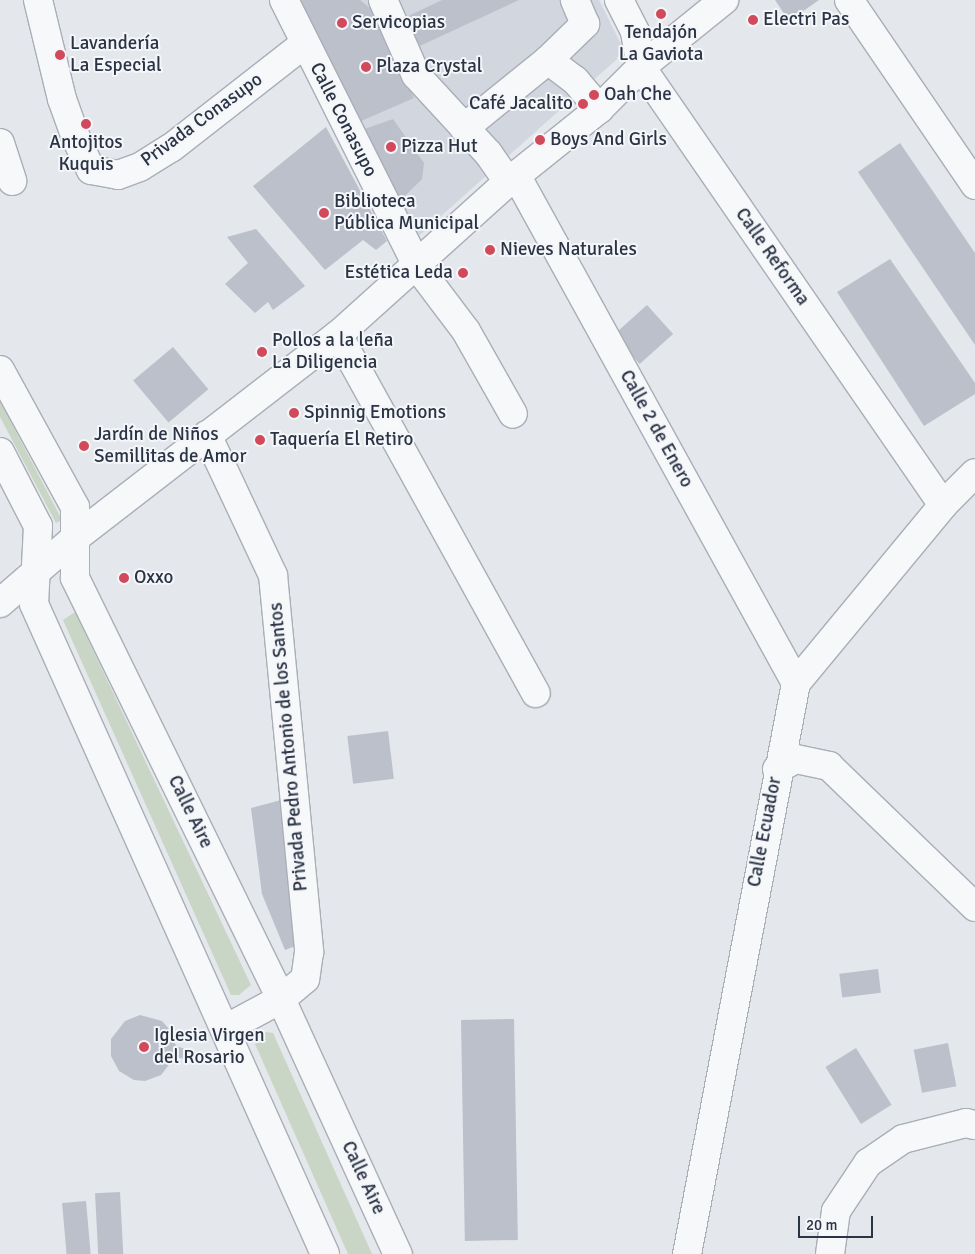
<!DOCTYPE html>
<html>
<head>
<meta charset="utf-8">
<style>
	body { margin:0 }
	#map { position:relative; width:975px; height:1254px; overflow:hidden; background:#e4e7ec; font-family:Signika,sans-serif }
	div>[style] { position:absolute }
	.built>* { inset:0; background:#d2d6de }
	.green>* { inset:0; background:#c9d6c5 }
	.building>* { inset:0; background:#bbc0ca; transform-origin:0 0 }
	.roads { filter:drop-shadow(1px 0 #a9aeb7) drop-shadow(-1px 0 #a9aeb7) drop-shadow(0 1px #a9aeb7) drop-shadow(0 -1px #a9aeb7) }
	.minor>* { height:28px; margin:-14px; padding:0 14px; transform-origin:14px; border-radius:14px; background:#f7f8fa }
	.dots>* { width:14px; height:14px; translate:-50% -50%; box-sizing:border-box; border:2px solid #f4f6f9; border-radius:50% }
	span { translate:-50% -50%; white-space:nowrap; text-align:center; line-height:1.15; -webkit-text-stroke:4px #f4f6f9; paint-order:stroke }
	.poi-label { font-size:19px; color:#2b3445 }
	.left { translate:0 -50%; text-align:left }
	.right { translate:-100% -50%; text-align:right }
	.street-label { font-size:19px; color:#2b3445 }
	.scale { position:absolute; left:798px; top:1216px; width:75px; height:22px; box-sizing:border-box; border:2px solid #2b3445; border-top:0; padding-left:6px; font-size:15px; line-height:18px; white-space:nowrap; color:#2b3445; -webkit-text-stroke:4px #f4f6f9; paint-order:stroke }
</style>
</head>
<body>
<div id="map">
	<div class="built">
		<div style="clip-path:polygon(297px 0,599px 0,625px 52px,412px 242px)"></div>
	</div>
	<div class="green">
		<div style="clip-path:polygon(0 401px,62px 520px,56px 523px,0 417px)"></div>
		<div style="clip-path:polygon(75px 612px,251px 985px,239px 995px,231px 995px,63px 620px)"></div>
		<div style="clip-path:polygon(266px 1032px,273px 1033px,372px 1254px,348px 1254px,255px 1044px)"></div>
	</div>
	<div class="building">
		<div style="clip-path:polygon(301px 0,360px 0,371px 9px,414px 98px,359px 122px)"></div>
		<div style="clip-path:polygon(442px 0,519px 0,411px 50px,398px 21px)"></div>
		<div style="clip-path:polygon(775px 0,819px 0,789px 21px)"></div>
		<div style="clip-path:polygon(393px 119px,424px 163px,422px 179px,402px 199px,394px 200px,362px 130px)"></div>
		<div style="clip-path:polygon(326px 127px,387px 241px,376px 250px,363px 240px,325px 270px,253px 186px)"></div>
		<div style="clip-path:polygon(900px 143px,975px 253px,975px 345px,858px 172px)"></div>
		<div style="clip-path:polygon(256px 229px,305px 286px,273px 310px,268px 302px,255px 313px,225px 284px,248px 263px,227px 237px)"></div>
		<div style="clip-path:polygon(890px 259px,975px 383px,975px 394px,924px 426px,837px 292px)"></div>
		<div style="left:647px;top:305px;width:39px;height:45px;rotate:48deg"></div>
		<div style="left:173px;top:347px;width:55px;height:52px;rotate:50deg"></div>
		<div style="left:388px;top:731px;width:48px;height:41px;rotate:83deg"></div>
		<div style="clip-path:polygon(285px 799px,298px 945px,285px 950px,262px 894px,251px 808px)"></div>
		<div style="left:878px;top:969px;width:24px;height:39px;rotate:83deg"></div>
		<div style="clip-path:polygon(140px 1015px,162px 1021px,170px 1030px,176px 1046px,192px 1051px,191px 1060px,175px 1057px,161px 1075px,145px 1081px,134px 1080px,119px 1071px,111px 1056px,111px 1039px,125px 1021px)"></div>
		<div style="left:514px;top:1019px;width:221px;height:53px;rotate:89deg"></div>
		<div style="left:948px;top:1043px;width:44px;height:35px;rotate:79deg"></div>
		<div style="left:856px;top:1048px;width:67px;height:36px;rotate:58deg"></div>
		<div style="left:120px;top:1192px;width:62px;height:25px;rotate:87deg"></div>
		<div style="left:86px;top:1201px;width:53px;height:24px;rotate:85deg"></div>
	</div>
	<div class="roads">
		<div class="minor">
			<div style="left:38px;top:0;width:102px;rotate:76.4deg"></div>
			<div style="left:62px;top:99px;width:41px;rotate:70.3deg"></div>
			<div style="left:76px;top:138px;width:35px;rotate:65deg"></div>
			<div style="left:91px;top:170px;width:27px;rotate:10deg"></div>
			<div style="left:118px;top:175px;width:23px;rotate:-20deg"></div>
			<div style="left:140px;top:167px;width:36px;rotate:-32deg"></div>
			<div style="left:171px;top:148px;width:169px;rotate:-38deg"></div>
			<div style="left:284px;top:0;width:297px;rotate:63.4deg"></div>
			<div style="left:417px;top:266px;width:81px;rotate:53deg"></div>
			<div style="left:466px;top:331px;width:95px;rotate:60.5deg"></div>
			<div style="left:383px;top:0;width:82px;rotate:66.3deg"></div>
			<div style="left:416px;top:75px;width:106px;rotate:47.3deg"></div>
			<div style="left:488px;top:153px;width:35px;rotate:55deg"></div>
			<div style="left:619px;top:0;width:36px;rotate:63deg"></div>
			<div style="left:635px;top:32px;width:36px;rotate:80deg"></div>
			<div style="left:641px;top:67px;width:532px;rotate:55.41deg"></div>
			<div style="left:849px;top:0;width:224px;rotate:55.7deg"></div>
			<div style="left:548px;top:60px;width:34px;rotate:37deg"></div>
			<div style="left:575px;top:80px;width:38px;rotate:50deg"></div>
			<div style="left:464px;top:128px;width:108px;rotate:-39deg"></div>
			<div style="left:548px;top:60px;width:52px;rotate:-44.2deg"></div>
			<div style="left:585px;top:24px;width:26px;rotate:-113deg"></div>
			<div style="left:0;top:143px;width:40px;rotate:72deg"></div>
			<div style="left:516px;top:175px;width:580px;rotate:61.14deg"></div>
			<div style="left:338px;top:335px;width:409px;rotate:61.1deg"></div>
			<div style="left:0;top:370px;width:156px;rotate:61.3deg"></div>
			<div style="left:75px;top:507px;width:71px;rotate:90deg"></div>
			<div style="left:75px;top:578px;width:469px;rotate:63.9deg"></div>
			<div style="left:281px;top:999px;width:281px;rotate:65.4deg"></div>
			<div style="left:207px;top:435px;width:155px;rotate:64.8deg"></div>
			<div style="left:273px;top:575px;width:379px;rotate:84.5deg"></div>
			<div style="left:309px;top:952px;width:27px;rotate:98deg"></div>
			<div style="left:305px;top:979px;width:31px;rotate:140deg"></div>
			<div style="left:281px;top:999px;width:64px;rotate:151.8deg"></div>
			<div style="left:0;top:452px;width:83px;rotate:62.8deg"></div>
			<div style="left:38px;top:526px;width:78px;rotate:92.9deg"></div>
			<div style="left:34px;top:604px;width:712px;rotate:65.88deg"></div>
			<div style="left:0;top:603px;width:99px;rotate:-40.9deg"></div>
			<div style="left:75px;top:538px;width:332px;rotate:-37.7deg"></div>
			<div style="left:338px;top:335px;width:229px;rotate:-42deg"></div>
			<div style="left:508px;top:182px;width:117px;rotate:-38.7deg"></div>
			<div style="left:599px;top:109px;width:59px;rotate:-45deg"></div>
			<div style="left:641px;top:67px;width:107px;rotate:-38.9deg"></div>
			<div style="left:777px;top:769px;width:21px;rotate:-28deg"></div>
			<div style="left:796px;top:759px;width:34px;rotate:12deg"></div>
			<div style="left:829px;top:766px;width:203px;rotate:44deg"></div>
			<div style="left:687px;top:1254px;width:581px;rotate:-79.19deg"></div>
			<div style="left:796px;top:683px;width:231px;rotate:-50.4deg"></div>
			<div style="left:943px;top:505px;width:45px;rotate:-45deg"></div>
			<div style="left:830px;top:1254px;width:43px;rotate:-82.1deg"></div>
			<div style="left:836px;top:1211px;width:58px;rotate:-56.3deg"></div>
			<div style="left:868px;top:1163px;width:42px;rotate:-34.4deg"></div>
			<div style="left:903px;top:1139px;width:65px;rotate:-14.3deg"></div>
			<div style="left:966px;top:1123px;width:9px;rotate:13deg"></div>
		</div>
	</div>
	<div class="dots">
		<div style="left:661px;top:14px;background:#d1495b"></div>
		<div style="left:753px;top:20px;background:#d1495b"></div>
		<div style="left:342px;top:23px;background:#d1495b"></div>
		<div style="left:60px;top:55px;background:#d1495b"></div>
		<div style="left:366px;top:67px;background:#d1495b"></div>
		<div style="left:594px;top:95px;background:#d1495b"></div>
		<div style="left:583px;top:104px;background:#d1495b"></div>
		<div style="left:86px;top:124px;background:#d1495b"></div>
		<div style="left:540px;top:140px;background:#d1495b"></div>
		<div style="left:391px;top:147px;background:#d1495b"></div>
		<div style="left:324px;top:213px;background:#d1495b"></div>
		<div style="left:490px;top:250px;background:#d1495b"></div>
		<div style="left:463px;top:273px;background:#d1495b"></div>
		<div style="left:262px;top:352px;background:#d1495b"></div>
		<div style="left:294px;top:413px;background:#d1495b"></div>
		<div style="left:260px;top:440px;background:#d1495b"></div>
		<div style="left:84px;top:446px;background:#d1495b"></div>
		<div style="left:124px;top:578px;background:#d1495b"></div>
		<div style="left:144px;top:1047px;background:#d1495b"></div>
	</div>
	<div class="poi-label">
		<span class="left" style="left:763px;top:20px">Electri Pas</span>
		<span class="left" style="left:352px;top:23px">Servicopias</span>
		<span style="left:661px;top:44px">Tendajón<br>La Gaviota</span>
		<span class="left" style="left:70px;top:55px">Lavandería<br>La Especial</span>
		<span class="left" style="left:376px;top:67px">Plaza Crystal</span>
		<span class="left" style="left:604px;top:95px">Oah Che</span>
		<span class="right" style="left:573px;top:104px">Café Jacalito</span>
		<span class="left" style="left:550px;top:140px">Boys And Girls</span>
		<span style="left:86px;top:154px">Antojitos<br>Kuquis</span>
		<span class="left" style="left:401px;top:147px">Pizza Hut</span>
		<span class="left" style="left:334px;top:213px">Biblioteca<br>Pública Municipal</span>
		<span class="left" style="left:500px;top:250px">Nieves Naturales</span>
		<span class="right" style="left:453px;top:273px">Estética Leda</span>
		<span class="left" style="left:272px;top:352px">Pollos a la leña<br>La Diligencia</span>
		<span class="left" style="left:304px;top:413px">Spinnig Emotions</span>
		<span class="left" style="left:94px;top:446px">Jardín de Niños<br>Semillitas de Amor</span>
		<span class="left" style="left:270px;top:440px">Taquería El Retiro</span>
		<span class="left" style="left:134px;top:578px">Oxxo</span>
		<span class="left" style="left:154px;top:1047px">Iglesia Virgen<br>del Rosario</span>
	</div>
	<div class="street-label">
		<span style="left:202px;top:120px;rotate:-36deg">Privada Conasupo</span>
		<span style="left:343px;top:120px;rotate:63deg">Calle Conasupo</span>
		<span style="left:772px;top:257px;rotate:55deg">Calle Reforma</span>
		<span style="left:656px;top:429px;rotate:61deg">Calle 2 de Enero</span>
		<span style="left:289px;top:747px;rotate:-95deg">Privada Pedro Antonio de los Santos</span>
		<span style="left:190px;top:812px;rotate:64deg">Calle Aire</span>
		<span style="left:765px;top:832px;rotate:-79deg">Calle Ecuador</span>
		<span style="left:363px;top:1178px;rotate:65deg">Calle Aire</span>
	</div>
	<div class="scale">20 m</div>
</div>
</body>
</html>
